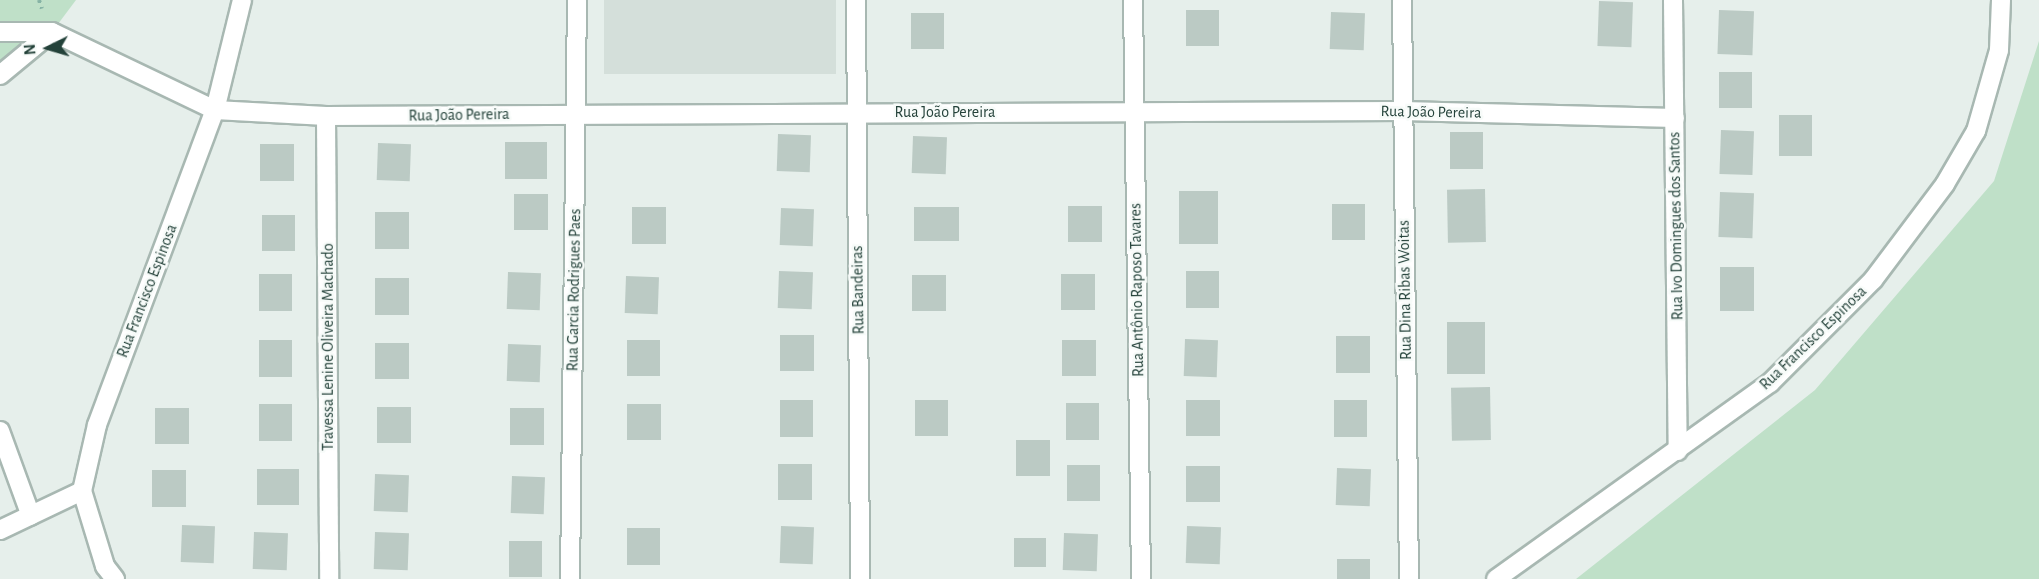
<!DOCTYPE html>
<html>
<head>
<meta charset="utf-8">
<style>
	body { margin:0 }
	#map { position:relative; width:2039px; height:579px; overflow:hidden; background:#e6efeb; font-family:"Alegreya Sans",sans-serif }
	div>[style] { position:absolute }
	.built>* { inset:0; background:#d4dfda; transform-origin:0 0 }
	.green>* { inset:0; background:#bfe0c8 }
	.building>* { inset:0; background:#bbcac4; transform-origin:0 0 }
	.path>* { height:4px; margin-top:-2px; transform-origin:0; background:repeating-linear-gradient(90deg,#86b3a5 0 3px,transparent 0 7.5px) }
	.roads { filter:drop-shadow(2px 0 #a8b8b2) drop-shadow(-2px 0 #a8b8b2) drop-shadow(0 2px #a8b8b2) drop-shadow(0 -2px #a8b8b2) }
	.minor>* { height:18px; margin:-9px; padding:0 9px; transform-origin:9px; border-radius:9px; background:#fff }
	span { translate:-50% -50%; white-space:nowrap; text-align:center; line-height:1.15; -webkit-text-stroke:5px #f7fbf9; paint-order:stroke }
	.street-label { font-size:16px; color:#24423a }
	.north { position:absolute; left:18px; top:18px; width:60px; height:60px; -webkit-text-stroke:4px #f7fbf9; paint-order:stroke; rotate:265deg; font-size:16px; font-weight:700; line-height:24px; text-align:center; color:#24423a }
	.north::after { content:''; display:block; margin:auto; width:21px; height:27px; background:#24423a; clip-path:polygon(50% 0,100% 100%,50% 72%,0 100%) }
</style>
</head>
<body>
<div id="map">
	<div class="built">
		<div style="left:604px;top:0;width:232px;height:74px"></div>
	</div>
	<div class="green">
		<div style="clip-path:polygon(0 0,76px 0,52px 32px,0 75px)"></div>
		<div style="clip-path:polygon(2039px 41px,2039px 579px,1576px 579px,1815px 390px,1994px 181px)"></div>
	</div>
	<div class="building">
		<div style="left:1599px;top:1px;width:34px;height:45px;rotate:2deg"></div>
		<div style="left:1186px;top:10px;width:33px;height:36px"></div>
		<div style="left:1719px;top:10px;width:35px;height:44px;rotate:2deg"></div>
		<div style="left:1331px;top:12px;width:34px;height:37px;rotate:2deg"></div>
		<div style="left:911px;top:13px;width:33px;height:36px"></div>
		<div style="left:1719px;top:72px;width:33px;height:36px"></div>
		<div style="left:1779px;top:115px;width:33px;height:41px"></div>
		<div style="left:1721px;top:130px;width:33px;height:44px;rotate:2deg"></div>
		<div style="left:1450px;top:132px;width:33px;height:37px"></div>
		<div style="left:778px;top:134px;width:33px;height:37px;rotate:2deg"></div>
		<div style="left:913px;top:136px;width:34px;height:37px;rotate:2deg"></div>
		<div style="left:505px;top:142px;width:42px;height:37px"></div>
		<div style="left:378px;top:143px;width:33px;height:37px;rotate:2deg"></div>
		<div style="left:260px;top:144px;width:34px;height:37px"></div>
		<div style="left:1485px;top:189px;width:53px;height:38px;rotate:89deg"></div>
		<div style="left:1179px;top:191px;width:39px;height:53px"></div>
		<div style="left:1720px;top:192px;width:34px;height:45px;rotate:2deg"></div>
		<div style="left:514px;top:194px;width:34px;height:36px"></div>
		<div style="left:1332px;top:204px;width:33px;height:36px"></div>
		<div style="left:1068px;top:206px;width:34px;height:36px"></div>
		<div style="left:632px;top:207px;width:34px;height:37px"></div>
		<div style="left:914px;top:207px;width:45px;height:34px"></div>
		<div style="left:781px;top:208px;width:33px;height:37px;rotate:2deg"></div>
		<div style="left:375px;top:212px;width:34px;height:37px"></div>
		<div style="left:262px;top:215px;width:33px;height:36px"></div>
		<div style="left:1720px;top:267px;width:34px;height:44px"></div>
		<div style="left:779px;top:271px;width:34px;height:37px;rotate:2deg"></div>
		<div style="left:1186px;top:271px;width:33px;height:37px"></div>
		<div style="left:508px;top:272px;width:33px;height:37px;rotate:2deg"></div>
		<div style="left:259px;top:274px;width:33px;height:37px"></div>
		<div style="left:1061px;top:274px;width:34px;height:36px"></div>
		<div style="left:912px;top:275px;width:34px;height:36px"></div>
		<div style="left:626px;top:276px;width:33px;height:37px;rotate:2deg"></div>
		<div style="left:375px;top:278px;width:34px;height:37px"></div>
		<div style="left:1447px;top:322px;width:38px;height:52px"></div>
		<div style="left:780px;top:335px;width:34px;height:36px"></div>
		<div style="left:1336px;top:336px;width:34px;height:37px"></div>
		<div style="left:1185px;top:339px;width:33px;height:37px;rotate:2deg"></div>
		<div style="left:259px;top:340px;width:33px;height:37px"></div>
		<div style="left:627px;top:340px;width:33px;height:36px"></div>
		<div style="left:1062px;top:340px;width:34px;height:36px"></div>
		<div style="left:375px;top:343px;width:34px;height:36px"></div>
		<div style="left:508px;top:344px;width:33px;height:37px;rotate:2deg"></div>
		<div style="left:1490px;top:387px;width:53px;height:39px;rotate:89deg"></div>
		<div style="left:780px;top:400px;width:33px;height:37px"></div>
		<div style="left:915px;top:400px;width:33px;height:36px"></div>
		<div style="left:1186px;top:400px;width:34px;height:36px"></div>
		<div style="left:1334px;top:400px;width:33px;height:37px"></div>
		<div style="left:1066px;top:403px;width:33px;height:37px"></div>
		<div style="left:259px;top:404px;width:33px;height:37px"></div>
		<div style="left:627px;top:404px;width:34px;height:36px"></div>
		<div style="left:377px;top:407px;width:34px;height:36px"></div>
		<div style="left:155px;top:408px;width:34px;height:36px"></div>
		<div style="left:510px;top:408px;width:34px;height:37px"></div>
		<div style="left:1016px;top:440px;width:34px;height:36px"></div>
		<div style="left:778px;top:464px;width:34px;height:36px"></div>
		<div style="left:1067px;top:465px;width:33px;height:36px"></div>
		<div style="left:1186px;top:466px;width:34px;height:36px"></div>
		<div style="left:1337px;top:468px;width:34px;height:37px;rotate:2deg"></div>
		<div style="left:257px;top:469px;width:42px;height:36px"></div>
		<div style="left:152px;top:470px;width:34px;height:37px"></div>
		<div style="left:375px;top:474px;width:34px;height:37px;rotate:2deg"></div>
		<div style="left:512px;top:476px;width:33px;height:37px;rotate:2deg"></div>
		<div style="left:182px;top:525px;width:33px;height:37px;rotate:2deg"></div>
		<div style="left:781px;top:526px;width:33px;height:37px;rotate:2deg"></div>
		<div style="left:1187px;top:526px;width:34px;height:37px;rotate:2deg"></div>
		<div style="left:627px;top:528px;width:33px;height:37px"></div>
		<div style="left:254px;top:532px;width:34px;height:37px;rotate:2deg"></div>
		<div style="left:375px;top:532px;width:34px;height:37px;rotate:2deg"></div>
		<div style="left:1064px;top:533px;width:34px;height:37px;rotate:2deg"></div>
		<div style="left:1014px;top:538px;width:32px;height:29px"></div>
		<div style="left:509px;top:541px;width:33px;height:36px"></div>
		<div style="left:1337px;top:559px;width:33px;height:20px"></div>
	</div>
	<div class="path">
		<div style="left:39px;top:0;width:9px;rotate:72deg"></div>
	</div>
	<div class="roads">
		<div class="minor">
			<div style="left:856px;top:0;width:579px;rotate:89.6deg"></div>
			<div style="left:1133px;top:0;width:579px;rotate:89.21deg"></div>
			<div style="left:1402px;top:0;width:579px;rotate:89.31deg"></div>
			<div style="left:1673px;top:0;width:451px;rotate:89.4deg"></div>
			<div style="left:0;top:32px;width:52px"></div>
			<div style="left:52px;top:32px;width:181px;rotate:25.6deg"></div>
			<div style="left:215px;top:110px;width:111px;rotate:3.1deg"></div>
			<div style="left:326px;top:116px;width:1077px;rotate:-0.27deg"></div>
			<div style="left:1403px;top:111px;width:272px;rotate:1.5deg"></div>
			<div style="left:0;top:75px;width:67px;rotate:-39.6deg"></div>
			<div style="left:326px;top:116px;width:463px;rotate:89.6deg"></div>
			<div style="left:0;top:431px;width:90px;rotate:70deg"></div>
			<div style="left:0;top:530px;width:91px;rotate:-25.4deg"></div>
			<div style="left:115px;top:579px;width:16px;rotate:-128deg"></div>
			<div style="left:105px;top:566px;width:78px;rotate:-107deg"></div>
			<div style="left:82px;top:491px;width:68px;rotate:-77.2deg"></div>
			<div style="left:97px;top:425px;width:336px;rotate:-69.5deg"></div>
			<div style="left:215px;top:110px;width:113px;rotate:-76.2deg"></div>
			<div style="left:570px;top:579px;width:579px;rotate:-89.31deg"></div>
			<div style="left:1496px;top:579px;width:337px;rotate:-35.6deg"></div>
			<div style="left:1770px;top:383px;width:146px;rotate:-45deg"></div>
			<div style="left:1873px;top:280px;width:120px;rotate:-53.1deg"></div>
			<div style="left:1945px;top:184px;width:61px;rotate:-59.7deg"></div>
			<div style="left:1976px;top:131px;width:84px;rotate:-74.1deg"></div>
			<div style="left:1999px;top:50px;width:50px;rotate:-87.7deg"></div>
		</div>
	</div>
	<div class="street-label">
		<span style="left:945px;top:112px">Rua João Pereira</span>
		<span style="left:1431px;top:112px;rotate:1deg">Rua João Pereira</span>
		<span style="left:459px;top:115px;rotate:-1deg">Rua João Pereira</span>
		<span style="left:1676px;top:226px;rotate:-91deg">Rua Ivo Domingues dos Santos</span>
		<span style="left:574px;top:290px;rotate:-89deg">Rua Garcia Rodrigues Paes</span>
		<span style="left:858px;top:290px;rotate:-91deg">Rua Bandeiras</span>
		<span style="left:1137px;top:290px;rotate:-91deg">Rua Antônio Raposo Tavares</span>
		<span style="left:1405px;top:290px;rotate:-91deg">Rua Dina Ribas Woitas</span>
		<span style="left:147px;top:291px;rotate:-69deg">Rua Francisco Espinosa</span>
		<span style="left:1813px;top:338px;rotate:-44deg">Rua Francisco Espinosa</span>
		<span style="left:328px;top:347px;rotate:-90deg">Travessa Lenine Oliveira Machado</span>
	</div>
	<div class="north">N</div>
</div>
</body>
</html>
